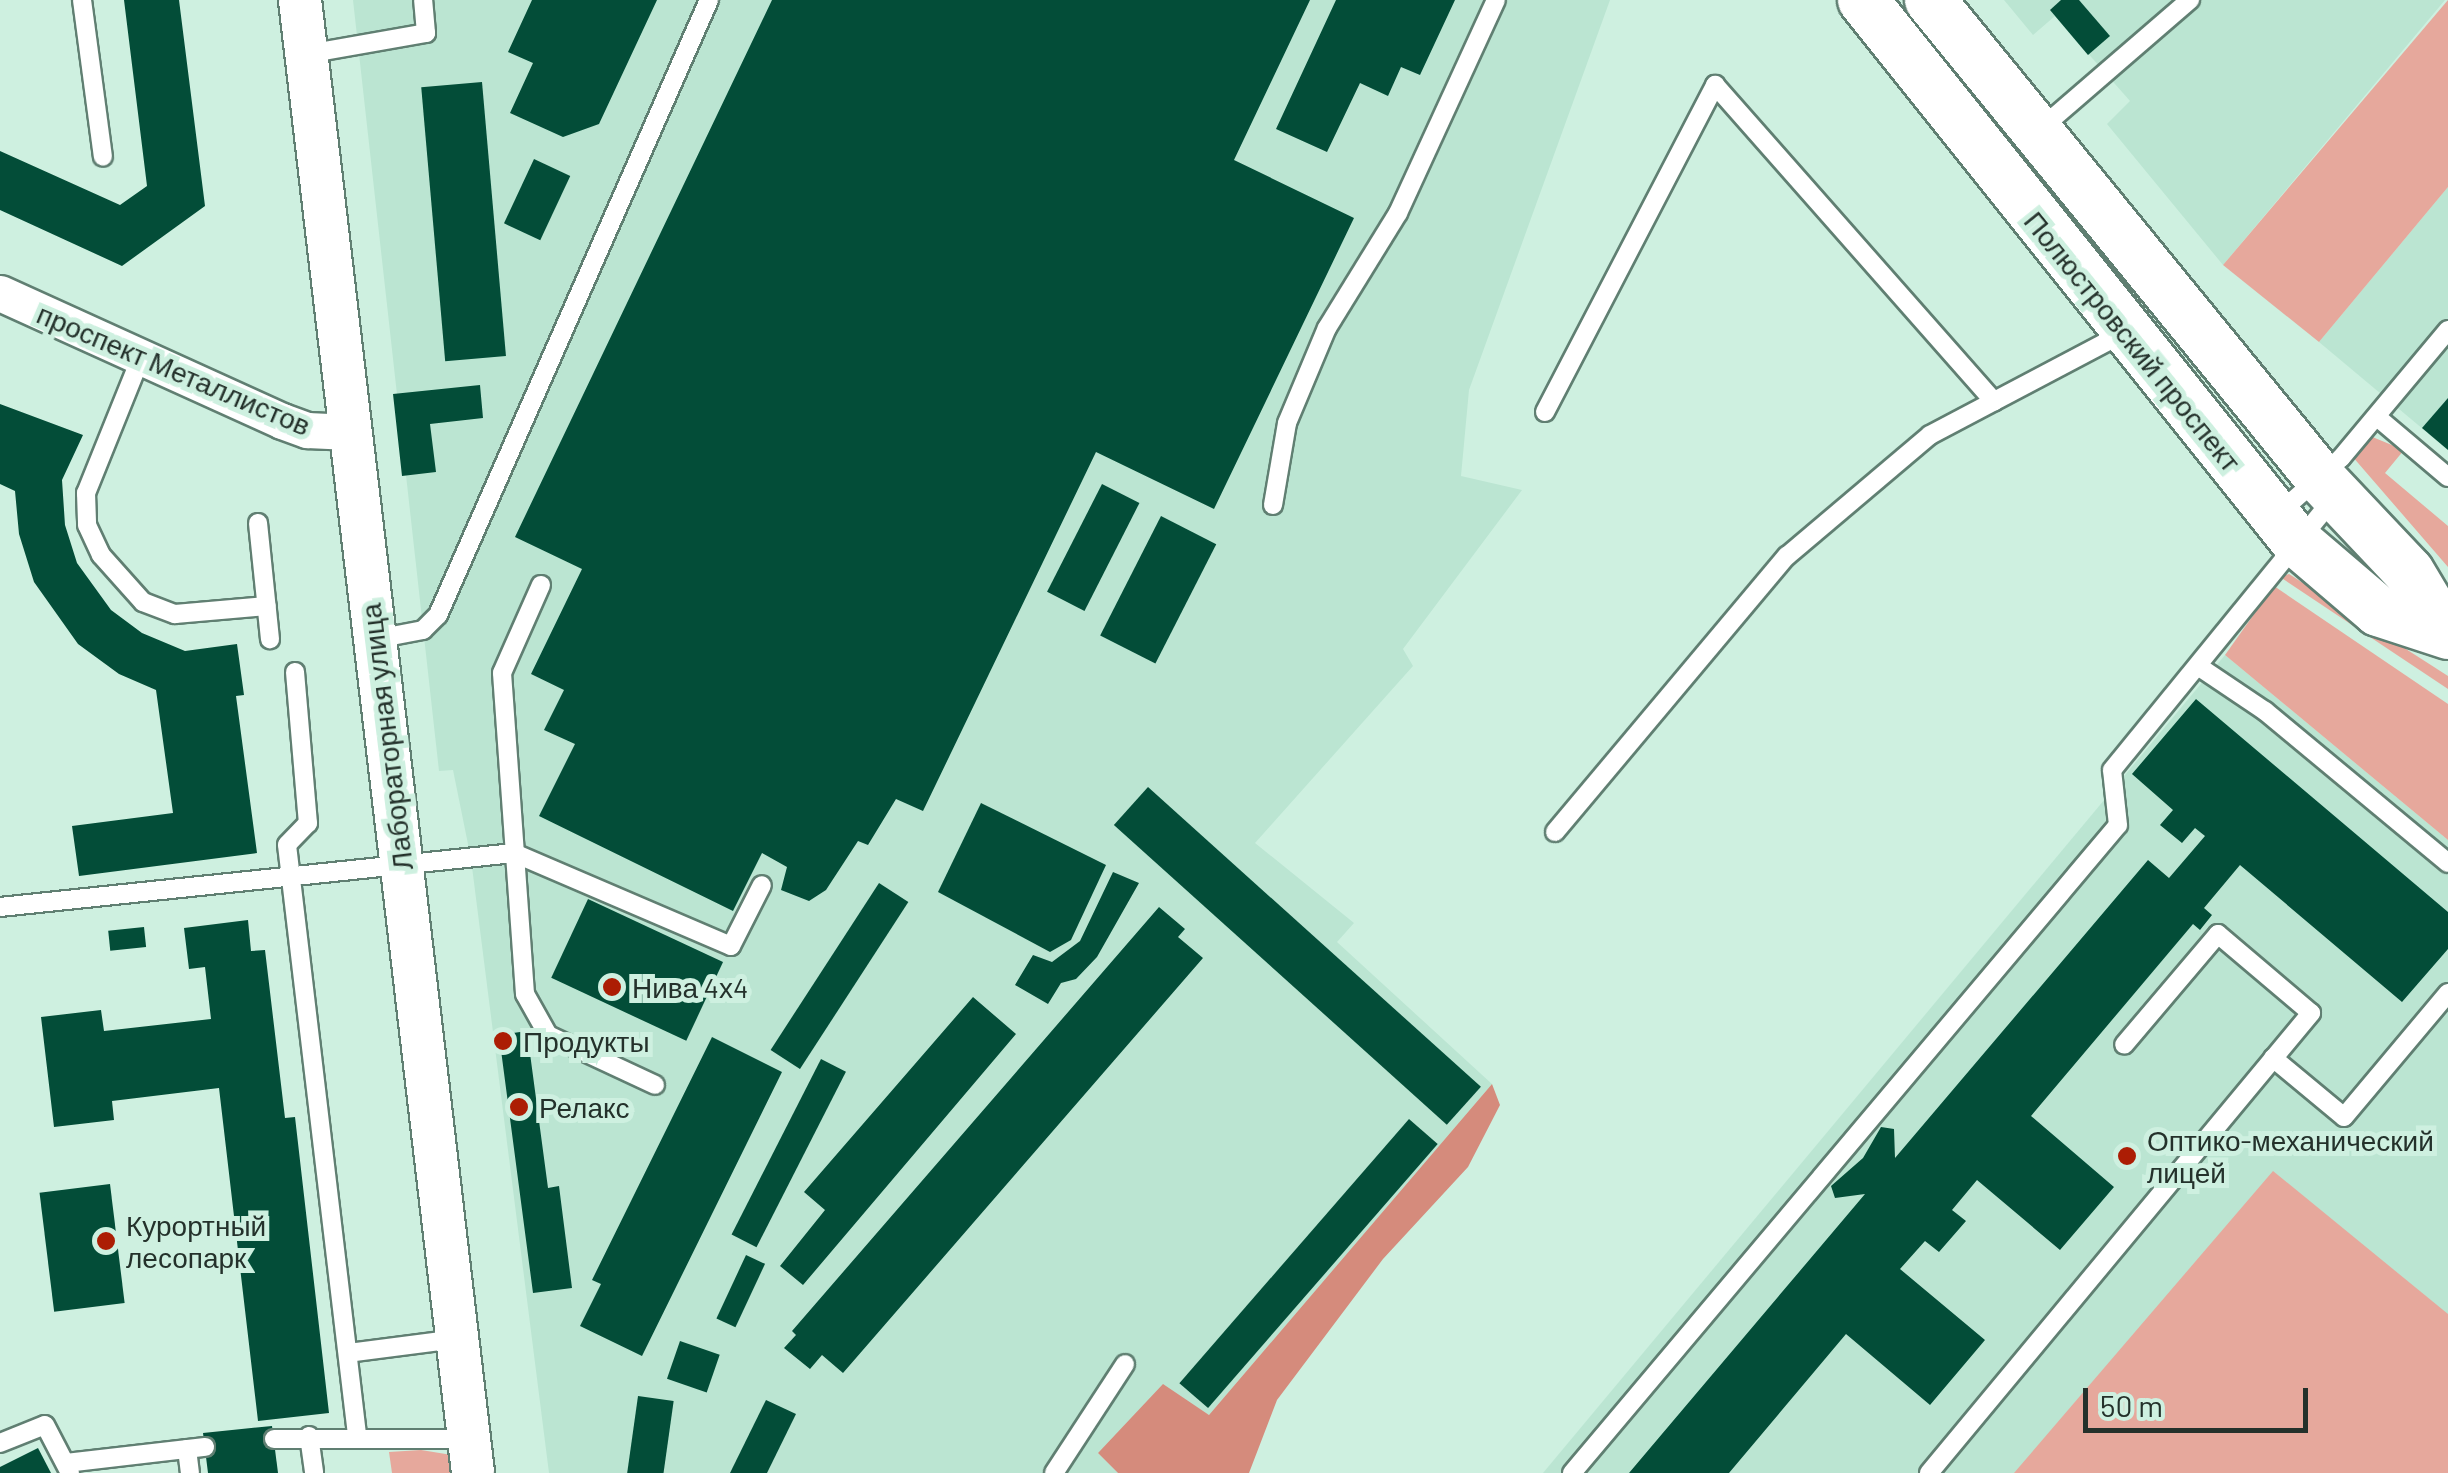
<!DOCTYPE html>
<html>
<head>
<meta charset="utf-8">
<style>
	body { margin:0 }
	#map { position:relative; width:2448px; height:1473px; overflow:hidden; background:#cef0e0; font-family:Barlow,sans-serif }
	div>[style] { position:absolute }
	.built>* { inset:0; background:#bbe5d2 }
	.green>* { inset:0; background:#e6a89c }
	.forest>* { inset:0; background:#d58b7c }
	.building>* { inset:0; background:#034d38; transform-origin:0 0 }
	.roads { filter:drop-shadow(2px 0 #607f72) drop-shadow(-2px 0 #607f72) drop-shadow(0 2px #607f72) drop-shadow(0 -2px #607f72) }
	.service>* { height:18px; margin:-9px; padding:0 9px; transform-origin:9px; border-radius:9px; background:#fff }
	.minor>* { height:35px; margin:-17.5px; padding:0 17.5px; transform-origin:17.5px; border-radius:17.5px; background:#fff }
	.tertiary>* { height:42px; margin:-21px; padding:0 21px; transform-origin:21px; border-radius:21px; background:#fff }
	.secondary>* { height:50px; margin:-25px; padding:0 25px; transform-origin:25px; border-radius:25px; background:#fff }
	.dots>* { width:28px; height:28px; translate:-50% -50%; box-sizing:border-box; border:5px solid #cef0e0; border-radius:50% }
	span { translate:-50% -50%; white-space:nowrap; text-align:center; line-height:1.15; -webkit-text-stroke:10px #cef0e0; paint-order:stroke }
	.street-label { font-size:28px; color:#24312b }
	.poi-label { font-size:28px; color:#24312b }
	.left { translate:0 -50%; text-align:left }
	.scale { position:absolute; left:2083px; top:1388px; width:225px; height:45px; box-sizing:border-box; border:5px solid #24312b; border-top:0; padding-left:12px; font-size:30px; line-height:35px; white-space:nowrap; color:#24312b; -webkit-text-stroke:8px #cef0e0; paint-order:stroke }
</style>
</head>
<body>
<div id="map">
	<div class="built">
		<div style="clip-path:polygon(353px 0,1610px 0,1469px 390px,1461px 476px,1522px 490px,1403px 649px,1413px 666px,1255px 843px,1354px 923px,1337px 942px,1492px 1084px,1209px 1415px,1163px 1385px,1098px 1453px,1118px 1473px,549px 1473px,471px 859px,453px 770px,439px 771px)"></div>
		<div style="clip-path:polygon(2004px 0,2445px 0,2223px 265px,2107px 124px,2130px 101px,2055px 16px,2033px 35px)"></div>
		<div style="clip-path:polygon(2448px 187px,2448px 450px,2319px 342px)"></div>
		<div style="clip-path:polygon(2225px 655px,2448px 840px,2448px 1473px,1543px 1473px)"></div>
	</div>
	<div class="green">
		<div style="clip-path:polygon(2448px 0,2448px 187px,2319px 342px,2223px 265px)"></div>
		<div style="clip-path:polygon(2370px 436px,2404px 450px,2385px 473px,2448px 526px,2448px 567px,2352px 456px)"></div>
		<div style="clip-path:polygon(2289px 574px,2448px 676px,2448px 689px,2280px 577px)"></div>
		<div style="clip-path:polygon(2274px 586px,2448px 704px,2448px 840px,2225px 655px)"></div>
		<div style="clip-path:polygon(2273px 1171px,2448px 1314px,2448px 1473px,2014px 1473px)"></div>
		<div style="clip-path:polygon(421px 1450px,458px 1456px,460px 1473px,392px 1473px,389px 1452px)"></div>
	</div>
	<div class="forest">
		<div style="clip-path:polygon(1492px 1084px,1500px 1105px,1468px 1167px,1383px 1259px,1277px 1400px,1249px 1473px,1118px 1473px,1098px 1453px,1163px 1384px,1209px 1415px)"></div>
	</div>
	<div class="building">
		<div style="clip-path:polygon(124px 0,179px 0,205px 206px,122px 266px,0 210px,0 151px,120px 205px,147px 186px)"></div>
		<div style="clip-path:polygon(532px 0,657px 0,599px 124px,563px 137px,510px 113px,533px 63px,508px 52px)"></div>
		<div style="clip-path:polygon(772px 0,1310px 0,1234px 160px,1354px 218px,1214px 509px,1096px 452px,923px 811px,896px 799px,868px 845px,858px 841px,826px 890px,809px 901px,781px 890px,787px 867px,762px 853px,733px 911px,539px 816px,575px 744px,544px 730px,564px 690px,531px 674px,582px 569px,515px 537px)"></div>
		<div style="clip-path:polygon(1336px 0,1455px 0,1420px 75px,1401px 67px,1388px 96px,1360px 83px,1327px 152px,1276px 129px)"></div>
		<div style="clip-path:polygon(2061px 0,2079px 0,2110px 36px,2088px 55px,2050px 10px)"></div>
		<div style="left:482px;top:82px;width:275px;height:61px;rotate:85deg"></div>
		<div style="left:534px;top:159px;width:40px;height:71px;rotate:25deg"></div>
		<div style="clip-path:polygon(480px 385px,483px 418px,430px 424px,436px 472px,402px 476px,393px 394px)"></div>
		<div style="clip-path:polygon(2448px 398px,2448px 450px,2422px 428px)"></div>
		<div style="clip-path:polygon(0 404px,83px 435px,62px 480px,65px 525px,77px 563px,111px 610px,142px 633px,185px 651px,237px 644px,244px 695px,236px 696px,257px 853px,79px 876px,72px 826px,173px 813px,156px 690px,119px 674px,78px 644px,34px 582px,19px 534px,15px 491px,0 484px)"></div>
		<div style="left:1102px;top:484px;width:42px;height:121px;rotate:27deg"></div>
		<div style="left:1161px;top:516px;width:62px;height:134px;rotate:27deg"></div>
		<div style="clip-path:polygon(2196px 699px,2448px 912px,2448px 949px,2402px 1002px,2240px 865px,2204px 908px,2212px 915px,2200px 930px,2193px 924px,2031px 1116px,2114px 1187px,2060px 1250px,1977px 1180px,1952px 1210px,1966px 1221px,1939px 1252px,1925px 1241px,1900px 1269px,1985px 1340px,1930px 1405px,1846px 1334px,1729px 1473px,1629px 1473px,1865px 1194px,1835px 1198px,1831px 1186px,1863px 1158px,1881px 1127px,1894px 1129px,1895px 1158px,2148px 860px,2169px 878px,2205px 836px,2195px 828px,2182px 843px,2160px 825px,2173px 810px,2132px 774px)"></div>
		<div style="left:1148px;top:787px;width:448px;height:51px;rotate:42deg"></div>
		<div style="clip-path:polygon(981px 803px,1106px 865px,1071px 940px,1050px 952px,938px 892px)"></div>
		<div style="clip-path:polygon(1113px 872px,1139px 883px,1097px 957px,1076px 979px,1061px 983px,1048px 1004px,1015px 985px,1033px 955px,1052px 962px,1080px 941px)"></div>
		<div style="left:879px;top:883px;width:35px;height:199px;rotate:33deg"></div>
		<div style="left:588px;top:899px;width:149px;height:87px;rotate:25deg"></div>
		<div style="clip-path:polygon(1159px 907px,1185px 929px,1178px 937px,1203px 958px,843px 1373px,822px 1355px,810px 1369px,784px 1348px,796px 1335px,792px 1331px)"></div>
		<div style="clip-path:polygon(248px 920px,251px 951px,265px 950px,285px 1118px,295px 1117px,329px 1413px,258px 1421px,219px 1088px,112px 1101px,114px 1120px,54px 1127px,41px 1017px,101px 1010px,104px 1031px,211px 1019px,205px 967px,189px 969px,184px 928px)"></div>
		<div style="left:144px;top:927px;width:20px;height:36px;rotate:84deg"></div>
		<div style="clip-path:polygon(973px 997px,1016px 1034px,803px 1285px,780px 1266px,825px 1210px,804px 1192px)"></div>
		<div style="clip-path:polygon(527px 1031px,548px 1188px,559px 1186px,572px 1288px,533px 1293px,499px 1035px)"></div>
		<div style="clip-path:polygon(712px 1037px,782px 1072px,642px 1356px,580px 1326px,601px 1284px,592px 1280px)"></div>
		<div style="left:821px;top:1059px;width:28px;height:197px;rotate:27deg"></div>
		<div style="left:1409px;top:1119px;width:38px;height:350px;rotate:41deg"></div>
		<div style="left:110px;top:1184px;width:120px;height:71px;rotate:83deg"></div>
		<div style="left:746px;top:1255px;width:21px;height:70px;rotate:25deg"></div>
		<div style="left:680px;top:1341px;width:42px;height:40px;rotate:19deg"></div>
		<div style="left:638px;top:1396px;width:36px;height:78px;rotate:8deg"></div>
		<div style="clip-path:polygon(766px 1400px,796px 1414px,767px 1473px,730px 1473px)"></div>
		<div style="clip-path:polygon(272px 1426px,278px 1473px,208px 1473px,203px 1433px)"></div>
		<div style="clip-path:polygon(38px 1448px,51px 1473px,0 1473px,0 1467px)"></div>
	</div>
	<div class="roads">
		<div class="service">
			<div style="left:82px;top:0;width:158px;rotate:82.4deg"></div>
			<div style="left:307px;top:54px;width:121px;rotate:-10deg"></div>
			<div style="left:426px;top:33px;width:33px;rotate:-95deg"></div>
			<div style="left:2038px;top:131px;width:201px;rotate:-40.8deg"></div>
			<div style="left:141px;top:357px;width:147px;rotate:112deg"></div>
			<div style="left:86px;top:493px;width:32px;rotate:88deg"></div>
			<div style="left:87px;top:525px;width:33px;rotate:65deg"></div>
			<div style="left:101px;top:555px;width:63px;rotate:48.2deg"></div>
			<div style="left:143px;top:602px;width:34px;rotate:21deg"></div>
			<div style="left:175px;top:614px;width:92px;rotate:-5deg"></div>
			<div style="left:1545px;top:412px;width:369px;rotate:-62.5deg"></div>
			<div style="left:1715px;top:85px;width:422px;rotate:48.6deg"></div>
			<div style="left:2377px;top:417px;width:93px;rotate:40.2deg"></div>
			<div style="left:1273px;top:505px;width:83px;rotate:-80.3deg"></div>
			<div style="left:1287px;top:423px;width:103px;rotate:-67.2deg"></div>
			<div style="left:1327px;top:328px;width:135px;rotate:-58.3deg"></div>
			<div style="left:1398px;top:213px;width:234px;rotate:-65.3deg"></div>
			<div style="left:2279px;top:513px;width:83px;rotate:-41.6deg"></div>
			<div style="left:2341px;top:458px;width:167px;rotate:-50.1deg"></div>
			<div style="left:258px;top:523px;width:117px;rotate:84.1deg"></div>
			<div style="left:541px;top:585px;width:96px;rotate:113.9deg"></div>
			<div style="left:502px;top:673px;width:322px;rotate:85.9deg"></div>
			<div style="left:525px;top:994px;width:47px;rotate:60.7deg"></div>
			<div style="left:548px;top:1035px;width:118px;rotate:25deg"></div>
			<div style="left:376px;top:639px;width:48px;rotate:-10.8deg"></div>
			<div style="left:423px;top:630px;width:21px;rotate:-45deg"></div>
			<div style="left:438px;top:615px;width:672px;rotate:-66.22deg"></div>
			<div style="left:2198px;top:666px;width:81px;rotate:33.9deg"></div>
			<div style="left:2265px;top:711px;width:238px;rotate:39.7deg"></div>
			<div style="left:295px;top:672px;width:152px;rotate:85.1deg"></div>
			<div style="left:308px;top:823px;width:30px;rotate:134deg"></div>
			<div style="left:287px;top:845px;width:594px;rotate:83.23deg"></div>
			<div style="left:1555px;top:832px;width:361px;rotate:-50deg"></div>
			<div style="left:1787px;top:556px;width:187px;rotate:-40.2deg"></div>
			<div style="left:1930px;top:435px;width:221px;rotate:-27.8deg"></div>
			<div style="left:0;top:907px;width:517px;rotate:-6deg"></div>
			<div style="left:514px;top:853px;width:236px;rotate:23.2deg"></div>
			<div style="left:731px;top:946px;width:68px;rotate:-63.1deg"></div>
			<div style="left:2273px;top:1058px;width:92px;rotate:39.7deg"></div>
			<div style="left:2344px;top:1117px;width:162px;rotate:-50deg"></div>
			<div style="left:348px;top:1353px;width:109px;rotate:-7.4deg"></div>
			<div style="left:309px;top:1436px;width:37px;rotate:82deg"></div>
			<div style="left:274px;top:1439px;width:195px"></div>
			<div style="left:0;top:1443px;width:48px;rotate:-21.8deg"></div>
			<div style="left:45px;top:1425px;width:54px;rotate:62.5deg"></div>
			<div style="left:187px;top:1449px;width:24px;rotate:83deg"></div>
			<div style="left:66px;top:1463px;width:140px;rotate:-6.6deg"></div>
			<div style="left:1054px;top:1473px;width:130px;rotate:-56.9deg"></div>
			<div style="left:1572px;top:1473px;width:847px;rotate:-49.88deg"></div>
			<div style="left:2118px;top:825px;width:55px;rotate:-96.2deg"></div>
			<div style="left:2112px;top:770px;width:351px;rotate:-50.8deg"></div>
			<div style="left:1929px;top:1473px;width:598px;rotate:-50.29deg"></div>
			<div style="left:2311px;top:1013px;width:122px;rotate:-139.7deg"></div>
			<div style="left:2218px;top:934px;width:145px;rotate:130.3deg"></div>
		</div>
		<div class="minor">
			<div style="left:0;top:293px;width:310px;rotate:24.4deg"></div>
			<div style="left:282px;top:421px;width:27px;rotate:20deg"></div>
			<div style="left:307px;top:430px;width:43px;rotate:2.7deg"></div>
		</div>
		<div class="tertiary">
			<div style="left:300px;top:0;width:1483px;rotate:83.3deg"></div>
		</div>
		<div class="secondary">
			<div style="left:1863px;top:0;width:692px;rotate:51.34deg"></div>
			<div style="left:2295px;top:540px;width:109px;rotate:40.5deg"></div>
			<div style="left:2378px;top:611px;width:74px;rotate:18.2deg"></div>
			<div style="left:1930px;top:0;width:617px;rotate:50.79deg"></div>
			<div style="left:2320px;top:478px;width:129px;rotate:46.6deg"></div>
			<div style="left:2409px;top:572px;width:70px;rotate:59deg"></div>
		</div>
	</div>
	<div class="dots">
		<div style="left:612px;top:987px;background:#ac1d04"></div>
		<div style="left:503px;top:1041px;background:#ac1d04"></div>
		<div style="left:519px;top:1107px;background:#ac1d04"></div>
		<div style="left:2127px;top:1156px;background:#ac1d04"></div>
		<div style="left:106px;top:1241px;background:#ac1d04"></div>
	</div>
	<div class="street-label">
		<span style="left:2133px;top:341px;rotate:51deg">Полюстровский проспект</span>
		<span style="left:174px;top:369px;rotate:23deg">проспект Металлистов</span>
		<span style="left:386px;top:737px;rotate:-97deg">Лабораторная улица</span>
	</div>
	<div class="poi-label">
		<span class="left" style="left:632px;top:987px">Нива 4х4</span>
		<span class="left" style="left:523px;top:1041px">Продукты</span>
		<span class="left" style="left:539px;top:1107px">Релакс</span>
		<span class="left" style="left:2147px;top:1156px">Оптико-механический<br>лицей</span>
		<span class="left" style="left:126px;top:1241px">Курортный<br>лесопарк</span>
	</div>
	<div class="scale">50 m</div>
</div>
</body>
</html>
